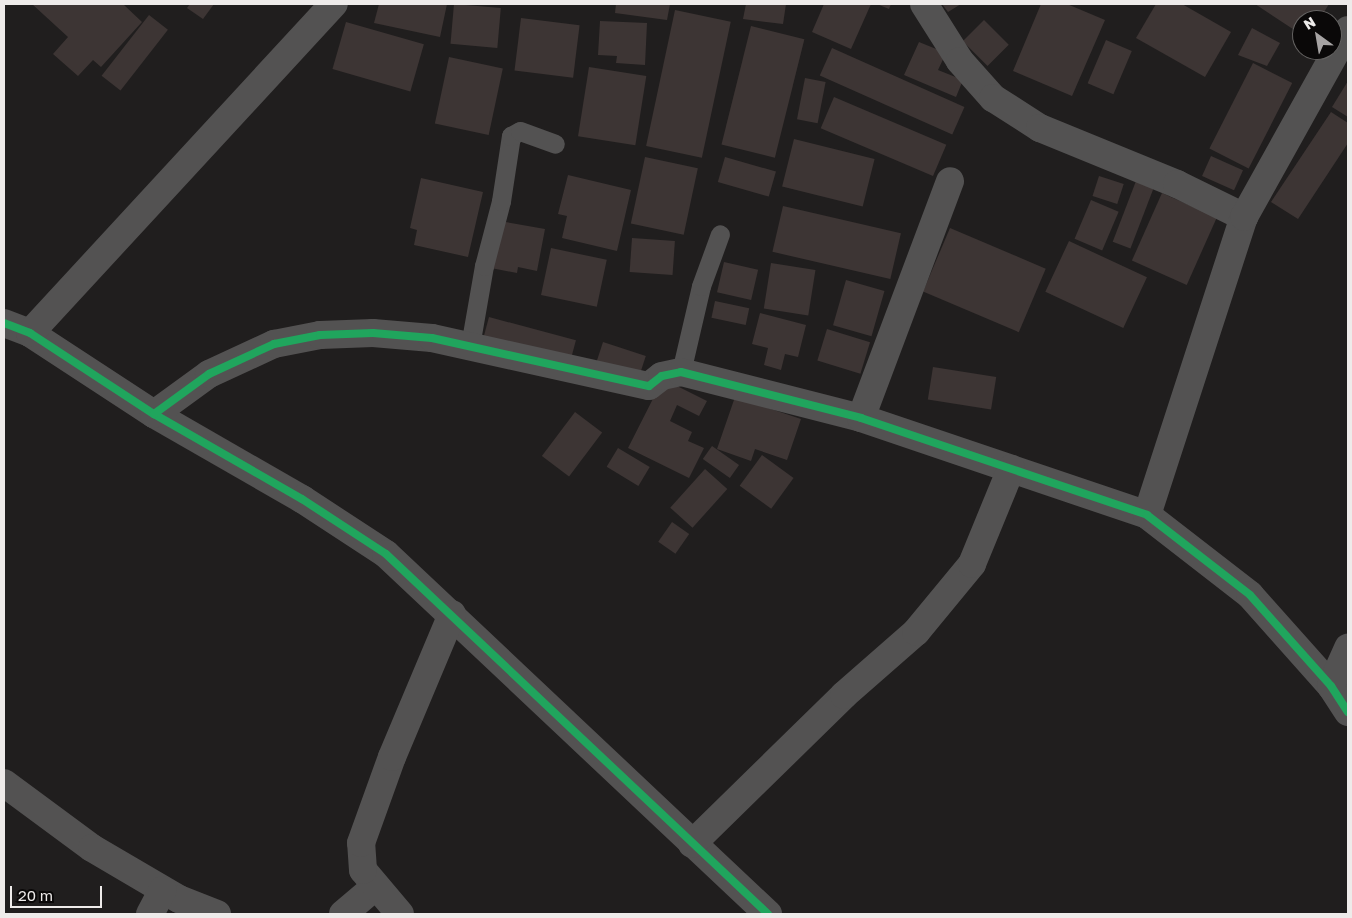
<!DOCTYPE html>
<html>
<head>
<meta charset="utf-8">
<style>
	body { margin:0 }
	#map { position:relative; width:1352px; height:918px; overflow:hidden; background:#201e1e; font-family:"Golos Text",sans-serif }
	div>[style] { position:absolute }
	.building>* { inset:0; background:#3d3534; transform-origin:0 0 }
	.service>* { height:19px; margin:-9.5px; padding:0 9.5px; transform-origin:9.5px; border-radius:9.5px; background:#535252 }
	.minor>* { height:28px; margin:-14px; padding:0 14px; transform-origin:14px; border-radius:14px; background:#535252 }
	.cycleway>* { height:8px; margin:-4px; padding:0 4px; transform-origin:4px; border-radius:4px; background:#20a55d }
	span { translate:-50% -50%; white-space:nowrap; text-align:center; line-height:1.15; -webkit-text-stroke:4px #0a0808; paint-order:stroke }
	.frame { position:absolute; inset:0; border:5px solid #eeebea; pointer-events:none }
	.north { position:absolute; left:1292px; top:10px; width:50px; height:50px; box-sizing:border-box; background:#0a0808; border:1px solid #656362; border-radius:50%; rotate:328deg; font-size:14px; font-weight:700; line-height:20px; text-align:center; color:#eeebea }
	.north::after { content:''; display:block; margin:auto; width:18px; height:22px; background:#a6a3a3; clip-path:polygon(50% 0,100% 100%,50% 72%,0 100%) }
	.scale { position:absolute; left:10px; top:886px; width:92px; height:22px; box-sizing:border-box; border:2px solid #eeebea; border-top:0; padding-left:6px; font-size:15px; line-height:18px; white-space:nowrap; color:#eeebea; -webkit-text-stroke:4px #0a0808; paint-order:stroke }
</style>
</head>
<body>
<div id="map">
	<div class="building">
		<div style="clip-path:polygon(32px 4px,123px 4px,142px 22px,101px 67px,93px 60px,78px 76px,53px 54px,68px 37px)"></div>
		<div style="clip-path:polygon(190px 4px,214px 4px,203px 19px,187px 8px)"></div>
		<div style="clip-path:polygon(379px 4px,447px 4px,440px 37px,374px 23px)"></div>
		<div style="left:454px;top:4px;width:47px;height:40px;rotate:5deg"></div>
		<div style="clip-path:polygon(616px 4px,670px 4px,667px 20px,615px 13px)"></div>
		<div style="clip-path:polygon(746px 4px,786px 4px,783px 24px,743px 19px)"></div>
		<div style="clip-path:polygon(824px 4px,871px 4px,851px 49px,812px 32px)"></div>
		<div style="clip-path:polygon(877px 4px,891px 4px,889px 9px)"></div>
		<div style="clip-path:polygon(942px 4px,961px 4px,948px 12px)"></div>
		<div style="clip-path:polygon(1041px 4px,1067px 4px,1105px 20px,1072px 96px,1013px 71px)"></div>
		<div style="clip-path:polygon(1156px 4px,1182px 4px,1231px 32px,1205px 77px,1136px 38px)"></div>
		<div style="clip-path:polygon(1255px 4px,1329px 4px,1319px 20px,1302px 20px,1302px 35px)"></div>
		<div style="left:675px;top:10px;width:57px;height:139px;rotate:12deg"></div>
		<div style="left:149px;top:15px;width:24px;height:77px;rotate:38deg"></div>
		<div style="left:521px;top:18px;width:59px;height:53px;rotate:7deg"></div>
		<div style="left:984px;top:20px;width:35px;height:30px;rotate:45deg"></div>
		<div style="clip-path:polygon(600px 21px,647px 23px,645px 65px,616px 63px,617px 56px,598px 55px)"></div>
		<div style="left:346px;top:22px;width:81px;height:49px;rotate:16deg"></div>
		<div style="left:751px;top:26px;width:55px;height:122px;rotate:14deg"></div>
		<div style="clip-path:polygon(1252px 28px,1280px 43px,1267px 66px,1238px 55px)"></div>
		<div style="left:1106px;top:40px;width:28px;height:47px;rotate:23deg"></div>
		<div style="clip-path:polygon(919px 42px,946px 53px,938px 70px,963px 80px,956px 97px,904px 75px)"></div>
		<div style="left:832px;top:48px;width:145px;height:30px;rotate:24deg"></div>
		<div style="left:449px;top:57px;width:55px;height:68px;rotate:12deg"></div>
		<div style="left:1253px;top:63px;width:44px;height:96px;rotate:27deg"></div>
		<div style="left:589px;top:67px;width:58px;height:70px;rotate:9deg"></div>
		<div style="left:805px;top:78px;width:21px;height:42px;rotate:11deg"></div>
		<div style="clip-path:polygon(1348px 81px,1348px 117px,1332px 107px)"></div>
		<div style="left:834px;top:97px;width:122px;height:34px;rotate:23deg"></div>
		<div style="clip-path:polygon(1331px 112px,1348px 123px,1348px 143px,1298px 219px,1271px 202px)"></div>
		<div style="left:794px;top:139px;width:83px;height:49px;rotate:14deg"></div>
		<div style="left:1211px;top:156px;width:35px;height:22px;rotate:24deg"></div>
		<div style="left:645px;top:157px;width:54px;height:68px;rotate:12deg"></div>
		<div style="left:725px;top:157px;width:53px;height:26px;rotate:16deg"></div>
		<div style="clip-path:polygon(568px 175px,631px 190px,617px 251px,562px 238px,567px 216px,558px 214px)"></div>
		<div style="left:1099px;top:176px;width:26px;height:21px;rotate:18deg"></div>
		<div style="clip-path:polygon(421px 178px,483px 192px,468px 257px,414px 245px,417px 230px,410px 228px)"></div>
		<div style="left:1136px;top:181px;width:19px;height:65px;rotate:21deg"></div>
		<div style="left:1162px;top:193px;width:60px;height:74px;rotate:24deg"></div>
		<div style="left:1091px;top:200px;width:30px;height:42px;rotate:23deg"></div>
		<div style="left:783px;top:206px;width:121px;height:47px;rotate:13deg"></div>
		<div style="clip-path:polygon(500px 221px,545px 229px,537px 271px,518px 267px,517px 273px,491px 268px)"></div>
		<div style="left:950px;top:228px;width:104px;height:69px;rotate:23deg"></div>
		<div style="left:632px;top:238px;width:43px;height:34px;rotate:4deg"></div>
		<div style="left:1069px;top:241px;width:86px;height:56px;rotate:25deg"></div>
		<div style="left:551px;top:248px;width:57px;height:48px;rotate:12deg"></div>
		<div style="left:724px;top:262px;width:35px;height:31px;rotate:13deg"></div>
		<div style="left:771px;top:263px;width:45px;height:46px;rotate:9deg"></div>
		<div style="left:846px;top:280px;width:40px;height:47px;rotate:16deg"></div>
		<div style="left:715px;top:301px;width:35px;height:17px;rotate:12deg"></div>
		<div style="clip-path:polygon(760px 313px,806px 325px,798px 357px,785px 354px,781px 370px,764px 365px,768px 348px,752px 344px)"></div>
		<div style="left:489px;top:317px;width:90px;height:22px;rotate:15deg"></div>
		<div style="left:827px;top:329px;width:45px;height:33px;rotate:17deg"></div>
		<div style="left:603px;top:342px;width:45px;height:25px;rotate:18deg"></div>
		<div style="left:933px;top:367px;width:64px;height:33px;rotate:9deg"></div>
		<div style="clip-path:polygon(663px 379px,707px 401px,699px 416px,677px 405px,670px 421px,692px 432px,688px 441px,704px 448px,689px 478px,628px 448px)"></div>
		<div style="clip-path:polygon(735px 397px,801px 419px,787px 460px,755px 449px,751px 461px,717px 449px)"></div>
		<div style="left:575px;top:412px;width:34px;height:55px;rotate:37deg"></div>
		<div style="left:712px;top:446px;width:33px;height:16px;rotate:35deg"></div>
		<div style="left:618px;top:448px;width:37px;height:22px;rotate:31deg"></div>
		<div style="left:762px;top:455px;width:39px;height:38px;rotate:36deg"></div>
		<div style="left:705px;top:469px;width:30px;height:52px;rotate:42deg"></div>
		<div style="left:672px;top:522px;width:21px;height:24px;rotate:35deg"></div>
	</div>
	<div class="service">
		<div style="left:470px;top:346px;width:81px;rotate:-80.1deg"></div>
		<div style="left:484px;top:266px;width:67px;rotate:-75.3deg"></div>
		<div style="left:501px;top:201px;width:66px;rotate:-81.3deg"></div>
		<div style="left:511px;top:136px;width:10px;rotate:-29deg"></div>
		<div style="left:520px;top:131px;width:37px;rotate:20deg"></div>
		<div style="left:681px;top:372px;width:88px;rotate:-76.9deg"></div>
		<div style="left:701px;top:286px;width:55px;rotate:-69.9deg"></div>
	</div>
	<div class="minor">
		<div style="left:924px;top:4px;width:67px;rotate:57.7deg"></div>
		<div style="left:960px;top:61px;width:50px;rotate:48.3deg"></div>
		<div style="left:993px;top:98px;width:56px;rotate:32.6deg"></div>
		<div style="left:1040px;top:128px;width:148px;rotate:22.2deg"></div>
		<div style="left:1177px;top:184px;width:75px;rotate:26.2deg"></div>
		<div style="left:4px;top:323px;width:28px;rotate:21deg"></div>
		<div style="left:30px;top:333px;width:148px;rotate:33.2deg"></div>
		<div style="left:154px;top:414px;width:171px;rotate:29.9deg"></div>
		<div style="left:302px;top:499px;width:100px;rotate:33.2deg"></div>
		<div style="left:386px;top:554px;width:525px;rotate:43.3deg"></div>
		<div style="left:30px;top:333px;width:448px;rotate:-47.3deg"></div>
		<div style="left:154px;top:414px;width:68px;rotate:-36deg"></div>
		<div style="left:209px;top:374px;width:72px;rotate:-24.8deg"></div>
		<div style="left:274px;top:344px;width:47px;rotate:-11.1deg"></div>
		<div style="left:320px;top:335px;width:53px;rotate:-2.2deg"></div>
		<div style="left:373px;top:333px;width:59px;rotate:4.8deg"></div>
		<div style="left:432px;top:338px;width:222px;rotate:12.5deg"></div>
		<div style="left:649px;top:386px;width:16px;rotate:-38deg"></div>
		<div style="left:662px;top:376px;width:19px;rotate:-12deg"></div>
		<div style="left:681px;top:372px;width:186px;rotate:14.3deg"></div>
		<div style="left:861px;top:418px;width:302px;rotate:18.7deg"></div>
		<div style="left:1147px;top:515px;width:130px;rotate:37.8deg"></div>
		<div style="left:1250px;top:595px;width:122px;rotate:48.3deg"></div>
		<div style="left:1331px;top:686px;width:31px;rotate:57deg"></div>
		<div style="left:861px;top:418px;width:253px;rotate:-69.4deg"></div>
		<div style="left:1147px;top:515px;width:313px;rotate:-72deg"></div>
		<div style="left:1244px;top:217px;width:214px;rotate:-60.9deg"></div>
		<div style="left:1331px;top:686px;width:42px;rotate:-65.9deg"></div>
		<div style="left:4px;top:783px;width:109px;rotate:36.5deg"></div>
		<div style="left:92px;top:848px;width:101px;rotate:30.4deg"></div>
		<div style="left:179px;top:899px;width:41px;rotate:21.5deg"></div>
		<div style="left:692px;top:844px;width:213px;rotate:-44.4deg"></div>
		<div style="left:844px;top:695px;width:96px;rotate:-41.2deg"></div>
		<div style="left:916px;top:632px;width:88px;rotate:-50.5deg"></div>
		<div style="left:972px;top:564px;width:103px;rotate:-67.7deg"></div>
		<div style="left:150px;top:914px;width:27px;rotate:-62deg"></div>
		<div style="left:343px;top:914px;width:43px;rotate:-40.3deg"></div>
		<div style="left:400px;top:914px;width:57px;rotate:-130.1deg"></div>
		<div style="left:363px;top:870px;width:27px;rotate:-94deg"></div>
		<div style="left:361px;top:843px;width:91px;rotate:-70.2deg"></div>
		<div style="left:392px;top:757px;width:155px;rotate:-67.2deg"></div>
	</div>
	<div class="cycleway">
		<div style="left:4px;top:323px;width:28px;rotate:21deg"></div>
		<div style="left:30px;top:333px;width:148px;rotate:33.2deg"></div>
		<div style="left:154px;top:414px;width:171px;rotate:29.9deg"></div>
		<div style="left:302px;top:499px;width:100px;rotate:33.2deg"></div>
		<div style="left:386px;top:554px;width:525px;rotate:43.3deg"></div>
		<div style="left:154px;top:414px;width:68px;rotate:-36deg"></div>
		<div style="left:209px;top:374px;width:72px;rotate:-24.8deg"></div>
		<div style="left:274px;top:344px;width:47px;rotate:-11.1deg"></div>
		<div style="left:320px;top:335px;width:53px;rotate:-2.2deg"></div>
		<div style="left:373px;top:333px;width:59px;rotate:4.8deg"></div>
		<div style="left:432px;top:338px;width:222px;rotate:12.5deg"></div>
		<div style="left:649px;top:386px;width:16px;rotate:-38deg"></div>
		<div style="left:662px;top:376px;width:19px;rotate:-12deg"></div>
		<div style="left:681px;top:372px;width:186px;rotate:14.3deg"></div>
		<div style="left:861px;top:418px;width:302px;rotate:18.7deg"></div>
		<div style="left:1147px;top:515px;width:130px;rotate:37.8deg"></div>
		<div style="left:1250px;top:595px;width:122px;rotate:48.3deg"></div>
		<div style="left:1331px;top:686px;width:31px;rotate:57deg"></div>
	</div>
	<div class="frame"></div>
	<div class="north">N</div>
	<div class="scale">20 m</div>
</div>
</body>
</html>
